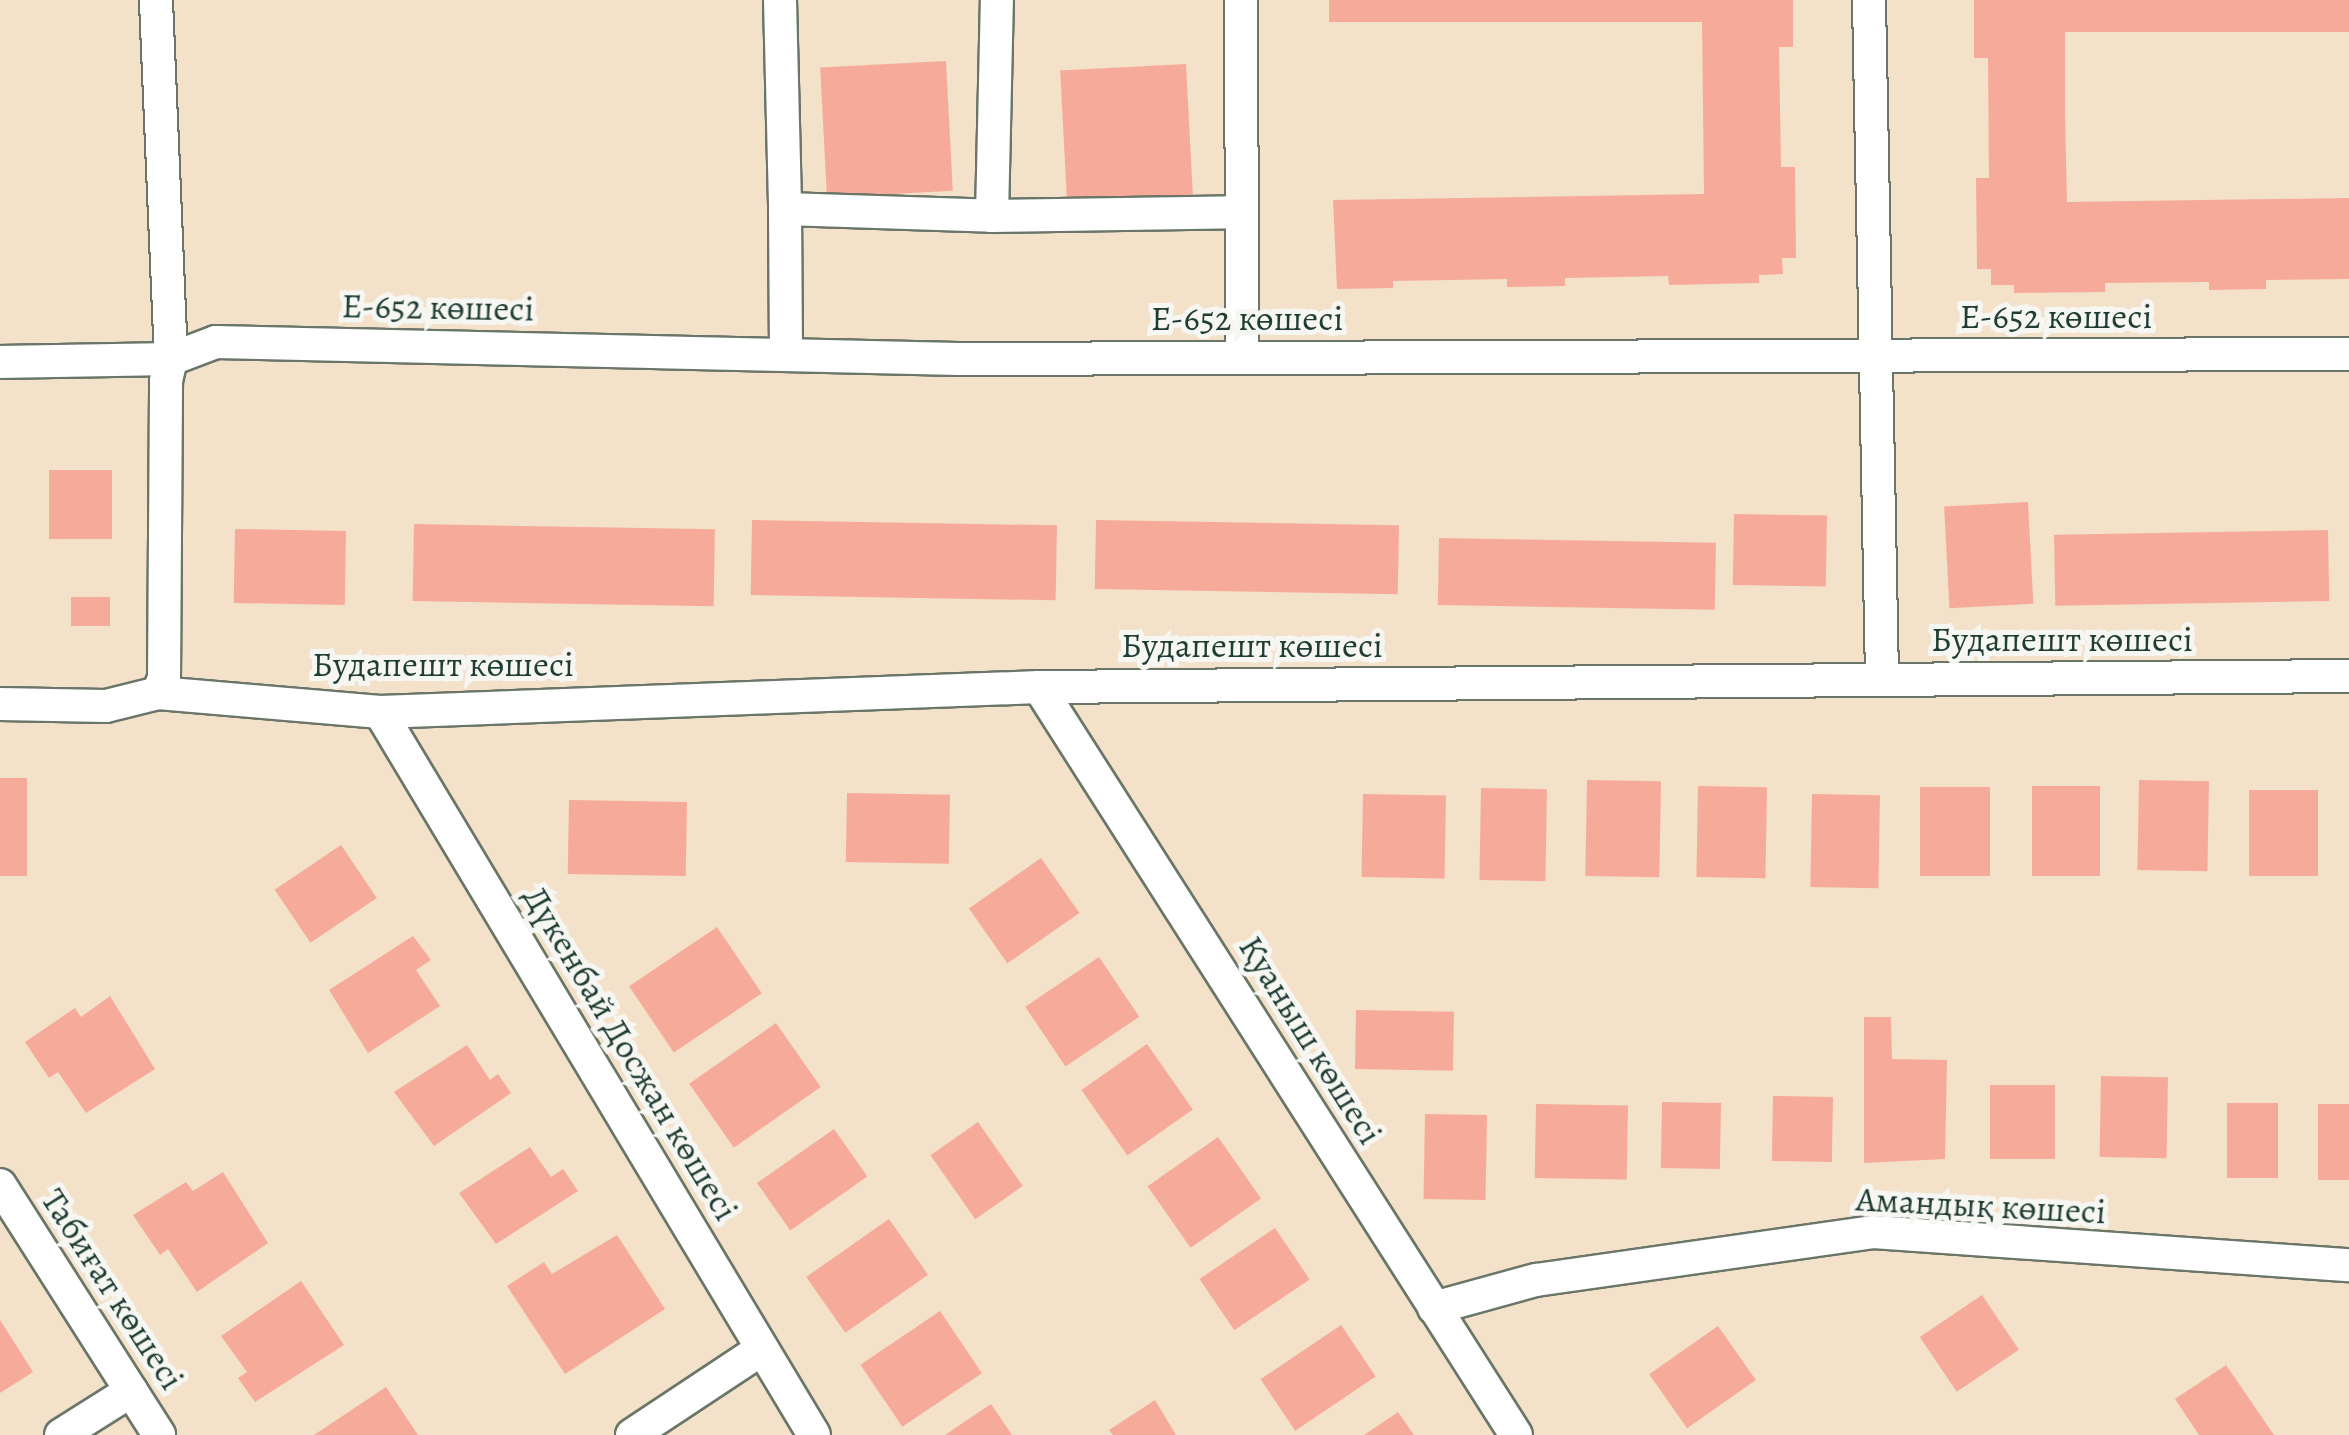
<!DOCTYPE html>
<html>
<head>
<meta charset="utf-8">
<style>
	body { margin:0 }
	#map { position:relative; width:2349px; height:1435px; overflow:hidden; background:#f3e1c9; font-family:Alegreya,serif }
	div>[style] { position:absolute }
	.building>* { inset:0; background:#f6ab9a; transform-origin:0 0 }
	.roads { filter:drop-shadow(2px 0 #697668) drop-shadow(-2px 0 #697668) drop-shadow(0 2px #697668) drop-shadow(0 -2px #697668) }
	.minor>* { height:32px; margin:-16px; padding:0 16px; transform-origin:16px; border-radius:16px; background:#fff }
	span { translate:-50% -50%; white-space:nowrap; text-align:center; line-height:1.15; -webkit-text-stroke:10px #f6f6f2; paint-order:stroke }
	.street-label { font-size:35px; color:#1f3d34 }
</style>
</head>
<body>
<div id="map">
	<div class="building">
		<div style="clip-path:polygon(1329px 0,1793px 0,1793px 47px,1779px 47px,1781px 167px,1795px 167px,1796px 258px,1782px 258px,1783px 274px,1759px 275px,1759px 283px,1669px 285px,1668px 276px,1565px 278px,1565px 286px,1507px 287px,1507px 279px,1393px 281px,1393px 288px,1337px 289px,1333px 200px,1704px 194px,1702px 22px,1329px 22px)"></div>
		<div style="clip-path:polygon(1974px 0,2349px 0,2349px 32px,2065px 32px,2065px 116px,2067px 202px,2349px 198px,2349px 279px,2266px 280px,2266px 289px,2209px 290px,2209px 282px,2105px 283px,2105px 292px,2014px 293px,2014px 285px,1991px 285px,1991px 269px,1977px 269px,1976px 178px,1989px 178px,1988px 58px,1974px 58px)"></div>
		<div style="left:946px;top:61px;width:130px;height:126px;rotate:87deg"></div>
		<div style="left:1186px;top:64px;width:131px;height:126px;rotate:87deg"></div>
		<div style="left:49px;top:470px;width:63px;height:69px"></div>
		<div style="left:2028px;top:502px;width:102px;height:84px;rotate:87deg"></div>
		<div style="left:1734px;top:514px;width:93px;height:71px;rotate:1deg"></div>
		<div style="left:752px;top:520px;width:305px;height:75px;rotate:1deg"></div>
		<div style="left:1096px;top:520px;width:303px;height:69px;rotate:1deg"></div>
		<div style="left:414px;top:524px;width:301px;height:77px;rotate:1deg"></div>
		<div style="left:235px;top:529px;width:111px;height:74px;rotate:1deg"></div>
		<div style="left:2328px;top:530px;width:71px;height:274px;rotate:89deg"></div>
		<div style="left:1439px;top:538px;width:277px;height:67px;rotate:1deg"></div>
		<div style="left:110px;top:597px;width:29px;height:39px;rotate:90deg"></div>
		<div style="left:0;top:778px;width:27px;height:98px"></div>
		<div style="left:1587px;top:780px;width:74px;height:96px;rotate:1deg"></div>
		<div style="left:2139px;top:780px;width:70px;height:90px;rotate:1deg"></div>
		<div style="left:1698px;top:786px;width:69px;height:91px;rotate:1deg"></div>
		<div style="left:2032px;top:786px;width:68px;height:90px"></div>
		<div style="left:1920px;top:787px;width:70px;height:89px"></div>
		<div style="left:1481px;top:788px;width:66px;height:92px;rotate:1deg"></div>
		<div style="left:2249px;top:790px;width:69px;height:86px"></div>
		<div style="left:847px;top:793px;width:103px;height:69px;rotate:1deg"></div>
		<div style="left:1363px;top:794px;width:83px;height:83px;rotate:1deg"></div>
		<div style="left:1812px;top:794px;width:68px;height:93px;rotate:1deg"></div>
		<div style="left:569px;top:800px;width:118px;height:74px;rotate:1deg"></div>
		<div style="left:341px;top:845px;width:64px;height:80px;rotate:56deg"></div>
		<div style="left:1041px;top:858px;width:67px;height:88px;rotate:55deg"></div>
		<div style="left:717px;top:927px;width:80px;height:106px;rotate:56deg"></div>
		<div style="clip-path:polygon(413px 936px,431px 960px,416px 970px,440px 1006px,368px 1053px,329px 990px)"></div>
		<div style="left:1099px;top:957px;width:72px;height:89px;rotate:56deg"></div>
		<div style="clip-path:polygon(110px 996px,155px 1069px,86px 1113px,58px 1072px,49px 1078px,25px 1042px,75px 1008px,81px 1017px)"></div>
		<div style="left:1356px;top:1010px;width:98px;height:59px;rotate:1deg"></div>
		<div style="clip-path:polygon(1864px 1017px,1891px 1017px,1892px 1059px,1947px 1060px,1945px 1159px,1864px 1163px)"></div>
		<div style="left:776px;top:1023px;width:78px;height:106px;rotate:55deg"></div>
		<div style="left:1147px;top:1044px;width:80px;height:80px;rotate:55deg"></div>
		<div style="clip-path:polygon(467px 1045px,490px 1080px,498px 1074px,511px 1093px,434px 1146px,394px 1092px)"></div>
		<div style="left:2101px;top:1076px;width:67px;height:81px;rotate:1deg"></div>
		<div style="left:1990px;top:1085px;width:65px;height:74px"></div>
		<div style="left:1773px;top:1096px;width:60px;height:65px;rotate:1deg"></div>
		<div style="left:1662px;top:1102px;width:59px;height:66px;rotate:1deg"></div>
		<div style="left:2227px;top:1103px;width:51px;height:75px"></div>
		<div style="left:1536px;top:1104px;width:92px;height:74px;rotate:1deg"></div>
		<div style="left:2318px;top:1104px;width:31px;height:76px"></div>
		<div style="left:1425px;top:1114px;width:62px;height:85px;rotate:1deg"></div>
		<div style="left:978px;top:1122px;width:78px;height:58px;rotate:55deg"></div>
		<div style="left:834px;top:1129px;width:58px;height:94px;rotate:55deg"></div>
		<div style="left:1218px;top:1137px;width:75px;height:86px;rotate:55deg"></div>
		<div style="clip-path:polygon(530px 1147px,551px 1177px,563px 1169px,578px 1191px,496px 1244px,459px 1193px)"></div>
		<div style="clip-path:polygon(223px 1172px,268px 1243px,197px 1292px,168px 1249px,160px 1255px,133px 1215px,186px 1182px,193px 1191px)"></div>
		<div style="left:889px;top:1219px;width:68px;height:101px;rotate:55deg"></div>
		<div style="left:1275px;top:1228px;width:62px;height:91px;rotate:56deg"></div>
		<div style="clip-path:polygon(617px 1235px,665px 1309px,565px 1374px,507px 1286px,544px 1262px,552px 1274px)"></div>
		<div style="clip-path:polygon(301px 1281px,344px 1345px,255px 1402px,238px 1378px,247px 1372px,221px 1336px)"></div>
		<div style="left:1982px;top:1295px;width:66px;height:75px;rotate:56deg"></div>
		<div style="left:940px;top:1311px;width:75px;height:96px;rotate:56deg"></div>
		<div style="clip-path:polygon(0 1320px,33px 1372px,0 1393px)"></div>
		<div style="left:1341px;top:1325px;width:62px;height:97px;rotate:56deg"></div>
		<div style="left:1718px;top:1326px;width:66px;height:84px;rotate:55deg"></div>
		<div style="clip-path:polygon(2226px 1365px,2274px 1435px,2199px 1435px,2175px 1399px)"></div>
		<div style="clip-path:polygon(386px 1387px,418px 1435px,314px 1435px)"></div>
		<div style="clip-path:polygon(1155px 1400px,1176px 1435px,1113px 1435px,1109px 1430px)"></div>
		<div style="clip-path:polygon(991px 1404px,1012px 1435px,945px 1435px)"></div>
		<div style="clip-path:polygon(1398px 1412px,1414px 1435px,1364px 1435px)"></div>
	</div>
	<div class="roads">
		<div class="minor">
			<div style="left:780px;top:0;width:209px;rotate:88.6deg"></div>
			<div style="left:785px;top:209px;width:207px;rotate:1.9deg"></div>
			<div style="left:992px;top:216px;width:246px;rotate:-0.9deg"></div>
			<div style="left:1241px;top:0;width:358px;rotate:89.8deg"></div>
			<div style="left:1869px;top:0;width:680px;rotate:88.9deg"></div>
			<div style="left:785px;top:209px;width:146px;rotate:89.6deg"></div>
			<div style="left:992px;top:216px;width:216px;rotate:-88.7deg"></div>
			<div style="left:0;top:362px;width:171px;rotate:-1deg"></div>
			<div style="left:171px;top:359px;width:359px;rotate:-92.4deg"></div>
			<div style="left:1039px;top:687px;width:887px;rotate:57.47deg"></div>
			<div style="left:158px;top:693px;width:223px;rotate:4.9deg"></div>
			<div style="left:380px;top:712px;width:659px;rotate:-2.17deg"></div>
			<div style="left:1039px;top:687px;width:1310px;rotate:-0.48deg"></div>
			<div style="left:0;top:704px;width:106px;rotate:1.1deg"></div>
			<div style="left:106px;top:706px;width:54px;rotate:-14deg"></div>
			<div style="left:158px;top:693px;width:16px;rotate:-68deg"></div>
			<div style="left:164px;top:678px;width:297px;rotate:-89.6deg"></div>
			<div style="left:166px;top:381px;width:23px;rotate:-77deg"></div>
			<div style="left:171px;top:359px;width:48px;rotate:-20.7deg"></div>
			<div style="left:216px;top:342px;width:743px;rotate:1.31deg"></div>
			<div style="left:959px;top:359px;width:1390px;rotate:-0.21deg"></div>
			<div style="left:380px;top:712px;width:843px;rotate:59.02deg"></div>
			<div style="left:0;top:1185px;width:296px;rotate:57.5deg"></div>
			<div style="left:1434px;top:1308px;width:106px;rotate:-15.4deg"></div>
			<div style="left:1536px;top:1280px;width:340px;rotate:-8.1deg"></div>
			<div style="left:1873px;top:1232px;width:477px;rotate:4deg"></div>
			<div style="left:61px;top:1435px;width:83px;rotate:-32.2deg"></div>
			<div style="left:632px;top:1435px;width:156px;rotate:-33.5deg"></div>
		</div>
	</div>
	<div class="street-label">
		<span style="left:438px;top:307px;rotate:1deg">Е-652 көшесі</span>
		<span style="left:2056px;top:316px">Е-652 көшесі</span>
		<span style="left:1247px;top:318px">Е-652 көшесі</span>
		<span style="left:2062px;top:639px">Будапешт көшесі</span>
		<span style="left:1252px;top:645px">Будапешт көшесі</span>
		<span style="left:443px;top:664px">Будапешт көшесі</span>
		<span style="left:1311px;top:1040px;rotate:58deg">Қуаныш көшесі</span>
		<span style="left:631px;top:1053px;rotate:59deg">Дүкенбай Досжан көшесі</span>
		<span style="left:1981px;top:1205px;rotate:3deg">Амандық көшесі</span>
		<span style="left:113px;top:1289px;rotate:57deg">Табиғат көшесі</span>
	</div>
</div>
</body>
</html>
